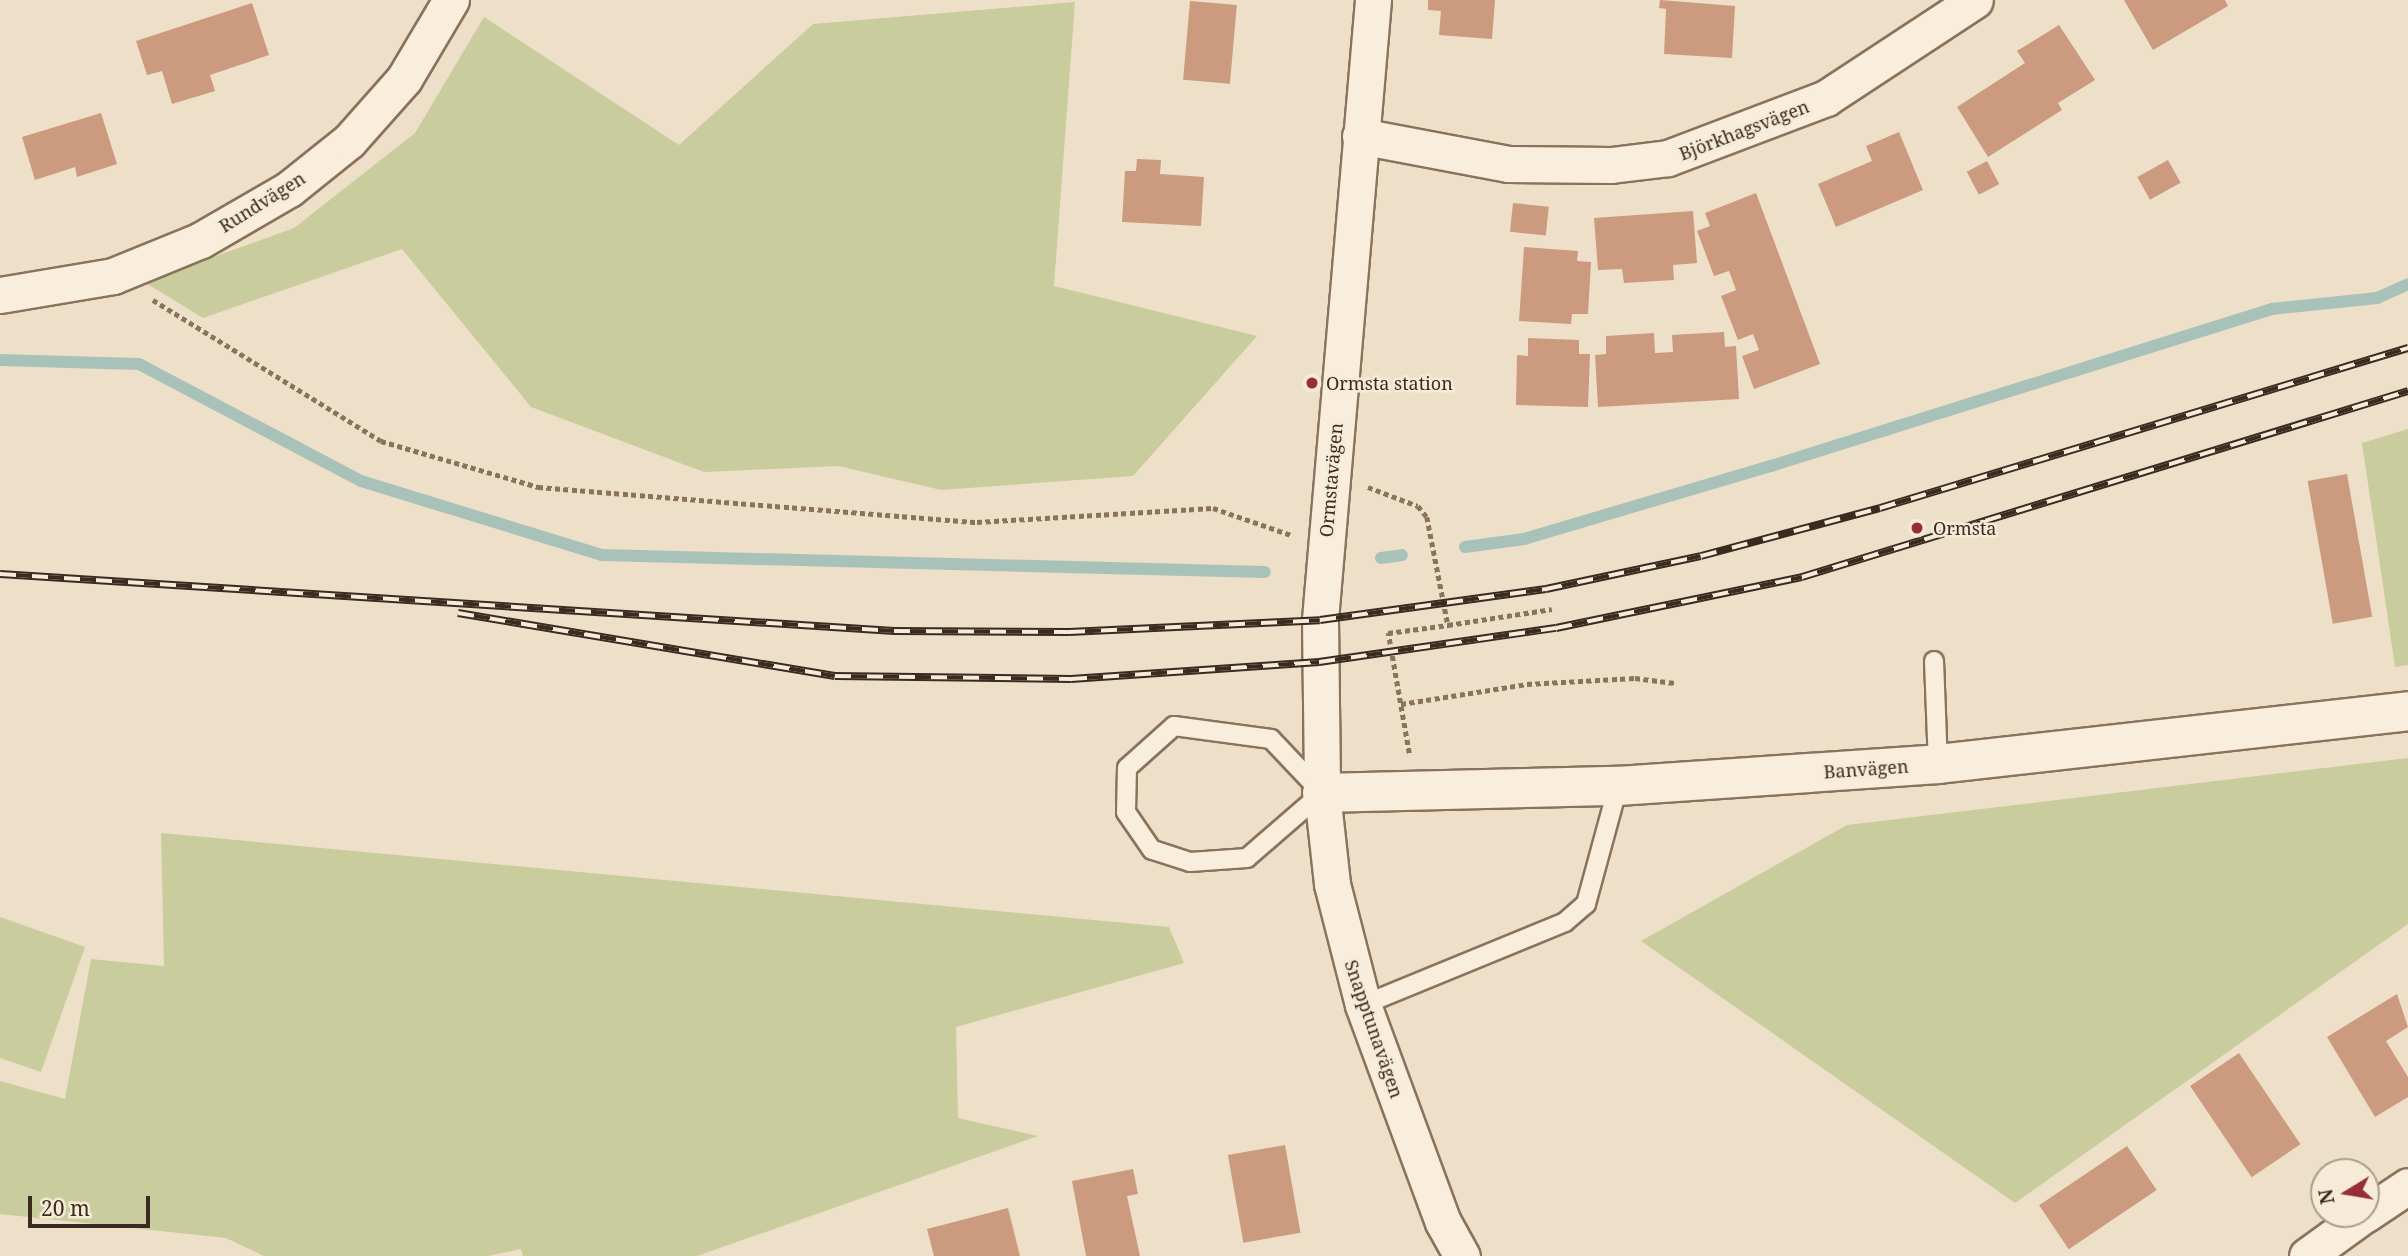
<!DOCTYPE html>
<html>
<head>
<meta charset="utf-8">
<style>
	body { margin:0 }
	#map { position:relative; width:2408px; height:1256px; overflow:hidden; background:#eee0c8; font-family:"Noto Serif",serif }
	div>[style] { position:absolute }
	.green>* { inset:0; background:#c9cc9c }
	.stream>* { height:12px; margin:-6px; padding:0 6px; transform-origin:6px; border-radius:6px; background:#a9c2b9 }
	.building>* { inset:0; background:#cb9a7f; transform-origin:0 0 }
	.path>* { height:4.5px; margin-top:-2.25px; transform-origin:0; background:repeating-linear-gradient(90deg,#8a725d 0 5px,transparent 0 8.5px) }
	.roads { filter:drop-shadow(2px 0 #8a725d) drop-shadow(-2px 0 #8a725d) drop-shadow(0 2px #8a725d) drop-shadow(0 -2px #8a725d) }
	.service>* { height:18px; margin:-9px; padding:0 9px; transform-origin:9px; border-radius:9px; background:#f8eedb }
	.minor>* { height:35px; margin:-17.5px; padding:0 17.5px; transform-origin:17.5px; border-radius:17.5px; background:#f8eedb }
	.tertiary>* { height:38px; margin:-19px; padding:0 19px; transform-origin:19px; border-radius:19px; background:#f8eedb }
	.rail>* { height:8px; margin-top:-4px; transform-origin:0; background:repeating-linear-gradient(90deg,#f5ebd7 0 16px,#3a2b20 0 32px); box-sizing:border-box; border-block:2px solid #3a2b20 }
	.dots>* { width:19px; height:19px; translate:-50% -50%; box-sizing:border-box; border:4px solid #f5ebd7; border-radius:50% }
	span { translate:-50% -50%; white-space:nowrap; text-align:center; line-height:1.15; -webkit-text-stroke:5px #f5ebd7; paint-order:stroke }
	.street-label { font-size:18px; color:#3a2b20 }
	.poi-label { font-size:18px; color:#3a2b20 }
	.left { translate:0 -50%; text-align:left }
	.north { position:absolute; left:2310px; top:1158px; width:70px; height:70px; box-sizing:border-box; background:#f5ebd7; border:2px solid #aa9e8e; border-radius:50%; rotate:259deg; font-size:19px; font-weight:700; line-height:28px; text-align:center; color:#3a2b20 }
	.north::after { content:''; display:block; margin:auto; width:24px; height:32px; background:#972e36; clip-path:polygon(50% 0,100% 100%,50% 72%,0 100%) }
	.scale { position:absolute; left:28px; top:1196px; width:122px; height:32px; box-sizing:border-box; border:4px solid #3a2b20; border-top:0; padding-left:9px; font-size:21px; line-height:24px; white-space:nowrap; color:#3a2b20; -webkit-text-stroke:5px #f5ebd7; paint-order:stroke }
</style>
</head>
<body>
<div id="map">
	<div class="green">
		<div style="clip-path:polygon(1075px 2px,1054px 286px,1257px 336px,1133px 476px,941px 490px,838px 466px,704px 472px,531px 407px,402px 249px,203px 318px,144px 282px,294px 228px,415px 133px,484px 17px,679px 145px,813px 24px)"></div>
		<div style="clip-path:polygon(2408px 429px,2408px 665px,2395px 667px,2362px 443px)"></div>
		<div style="clip-path:polygon(2408px 758px,2408px 924px,2015px 1203px,1641px 941px,1847px 825px)"></div>
		<div style="clip-path:polygon(161px 833px,1169px 927px,1184px 963px,956px 1027px,958px 1118px,1038px 1136px,697px 1256px,523px 1256px,521px 1249px,488px 1256px,264px 1256px,226px 1238px,0 1214px,0 1081px,65px 1099px,91px 959px,164px 966px)"></div>
		<div style="clip-path:polygon(0 917px,85px 947px,41px 1072px,0 1058px)"></div>
	</div>
	<div class="stream">
		<div style="left:0;top:360px;width:139px;rotate:1.6deg"></div>
		<div style="left:139px;top:364px;width:251px;rotate:27.8deg"></div>
		<div style="left:361px;top:481px;width:252px;rotate:17.1deg"></div>
		<div style="left:602px;top:555px;width:663px;rotate:1.47deg"></div>
		<div style="left:1465px;top:547px;width:60px;rotate:-7.7deg"></div>
		<div style="left:1524px;top:539px;width:258px;rotate:-16.5deg"></div>
		<div style="left:1771px;top:466px;width:525px;rotate:-17.4deg"></div>
		<div style="left:2272px;top:309px;width:106px;rotate:-6deg"></div>
		<div style="left:2377px;top:298px;width:34px;rotate:-24deg"></div>
		<div style="left:1381px;top:558px;width:21px;rotate:-8deg"></div>
	</div>
	<div class="building">
		<div style="clip-path:polygon(1428px 0,1495px 0,1492px 39px,1439px 35px,1441px 11px,1428px 10px)"></div>
		<div style="clip-path:polygon(1660px 0,1735px 6px,1732px 58px,1664px 54px,1666px 9px,1659px 8px)"></div>
		<div style="clip-path:polygon(2124px 0,2225px 0,2228px 6px,2153px 50px)"></div>
		<div style="left:1190px;top:1px;width:47px;height:79px;rotate:5deg"></div>
		<div style="clip-path:polygon(252px 3px,269px 55px,210px 75px,215px 91px,172px 104px,162px 71px,147px 75px,136px 41px)"></div>
		<div style="clip-path:polygon(2059px 25px,2095px 80px,2058px 103px,2062px 110px,1988px 157px,1957px 107px,2025px 63px,2017px 51px)"></div>
		<div style="clip-path:polygon(101px 113px,117px 164px,77px 177px,75px 167px,35px 180px,22px 137px)"></div>
		<div style="clip-path:polygon(1899px 132px,1923px 190px,1836px 227px,1818px 184px,1872px 161px,1866px 146px)"></div>
		<div style="clip-path:polygon(1137px 159px,1161px 160px,1160px 174px,1204px 177px,1201px 226px,1122px 222px,1125px 171px,1136px 171px)"></div>
		<div style="left:2168px;top:160px;width:26px;height:35px;rotate:61deg"></div>
		<div style="left:1987px;top:161px;width:26px;height:23px;rotate:62deg"></div>
		<div style="clip-path:polygon(1756px 193px,1820px 364px,1754px 389px,1742px 356px,1759px 350px,1753px 334px,1738px 340px,1721px 296px,1736px 290px,1729px 271px,1714px 276px,1697px 231px,1710px 226px,1705px 213px)"></div>
		<div style="left:1513px;top:203px;width:36px;height:29px;rotate:6deg"></div>
		<div style="clip-path:polygon(1693px 211px,1697px 263px,1673px 265px,1674px 280px,1624px 283px,1622px 269px,1598px 270px,1594px 218px)"></div>
		<div style="clip-path:polygon(1524px 247px,1578px 251px,1577px 261px,1591px 262px,1588px 314px,1572px 314px,1571px 324px,1519px 321px)"></div>
		<div style="clip-path:polygon(1724px 332px,1725px 347px,1736px 346px,1739px 399px,1598px 407px,1595px 355px,1606px 354px,1606px 336px,1654px 333px,1655px 353px,1673px 352px,1672px 335px)"></div>
		<div style="clip-path:polygon(1528px 338px,1579px 340px,1579px 354px,1590px 354px,1588px 407px,1516px 405px,1517px 355px,1528px 356px)"></div>
		<div style="left:2347px;top:474px;width:145px;height:40px;rotate:80deg"></div>
		<div style="clip-path:polygon(2397px 994px,2408px 1027px,2386px 1041px,2408px 1077px,2408px 1097px,2375px 1117px,2327px 1037px)"></div>
		<div style="left:2239px;top:1053px;width:110px;height:59px;rotate:56deg"></div>
		<div style="left:1285px;top:1145px;width:89px;height:58px;rotate:80deg"></div>
		<div style="left:2127px;top:1146px;width:53px;height:106px;rotate:56deg"></div>
		<div style="clip-path:polygon(1133px 1169px,1138px 1194px,1127px 1196px,1140px 1256px,1086px 1256px,1072px 1181px)"></div>
		<div style="clip-path:polygon(1008px 1208px,1020px 1256px,934px 1256px,927px 1229px)"></div>
	</div>
	<div class="path">
		<div style="left:153px;top:300px;width:268px;rotate:31.7deg"></div>
		<div style="left:381px;top:441px;width:164px;rotate:16.3deg"></div>
		<div style="left:538px;top:487px;width:440px;rotate:4.6deg"></div>
		<div style="left:977px;top:522px;width:236px;rotate:-3.4deg"></div>
		<div style="left:1213px;top:508px;width:83px;rotate:19.1deg"></div>
		<div style="left:1368px;top:487px;width:53px;rotate:20.8deg"></div>
		<div style="left:1418px;top:506px;width:14px;rotate:51deg"></div>
		<div style="left:1427px;top:517px;width:110px;rotate:79deg"></div>
		<div style="left:1448px;top:625px;width:105px;rotate:-8.7deg"></div>
		<div style="left:1401px;top:704px;width:128px;rotate:-9deg"></div>
		<div style="left:1527px;top:684px;width:108px;rotate:-3.2deg"></div>
		<div style="left:1635px;top:678px;width:40px;rotate:7.1deg"></div>
		<div style="left:1409px;top:753px;width:122px;rotate:-99.9deg"></div>
		<div style="left:1388px;top:633px;width:61px;rotate:-7.6deg"></div>
	</div>
	<div class="roads">
		<div class="service">
			<div style="left:1934px;top:661px;width:103px;rotate:87.8deg"></div>
			<div style="left:1174px;top:726px;width:98px;rotate:7.6deg"></div>
			<div style="left:1271px;top:739px;width:74px;rotate:46.6deg"></div>
			<div style="left:1322px;top:793px;width:99px;rotate:139.1deg"></div>
			<div style="left:1247px;top:858px;width:57px;rotate:176deg"></div>
			<div style="left:1190px;top:862px;width:40px;rotate:-162deg"></div>
			<div style="left:1152px;top:850px;width:46px;rotate:-124.4deg"></div>
			<div style="left:1126px;top:812px;width:44px;rotate:-88.7deg"></div>
			<div style="left:1127px;top:768px;width:63px;rotate:-41.8deg"></div>
			<div style="left:1363px;top:1005px;width:218px;rotate:-22.3deg"></div>
			<div style="left:1565px;top:922px;width:28px;rotate:-41deg"></div>
			<div style="left:1586px;top:904px;width:122px;rotate:-74.8deg"></div>
		</div>
		<div class="minor">
			<div style="left:1373px;top:0;width:622px;rotate:94.89deg"></div>
			<div style="left:1320px;top:620px;width:173px;rotate:89.3deg"></div>
			<div style="left:1322px;top:793px;width:92px;rotate:83.7deg"></div>
			<div style="left:1332px;top:884px;width:125px;rotate:75.6deg"></div>
			<div style="left:1363px;top:1005px;width:231px;rotate:69.8deg"></div>
			<div style="left:1443px;top:1222px;width:39px;rotate:61deg"></div>
			<div style="left:1360px;top:136px;width:151px;rotate:10.7deg"></div>
			<div style="left:1508px;top:164px;width:103px;rotate:0.6deg"></div>
			<div style="left:1611px;top:165px;width:57px;rotate:-7deg"></div>
			<div style="left:1668px;top:158px;width:169px;rotate:-20.8deg"></div>
			<div style="left:1826px;top:98px;width:178px;rotate:-33.3deg"></div>
			<div style="left:0;top:295px;width:115px;rotate:-9.5deg"></div>
			<div style="left:113px;top:276px;width:95px;rotate:-22.2deg"></div>
			<div style="left:201px;top:240px;width:102px;rotate:-30.1deg"></div>
			<div style="left:289px;top:189px;width:77px;rotate:-38.7deg"></div>
			<div style="left:349px;top:141px;width:83px;rotate:-48.4deg"></div>
			<div style="left:404px;top:79px;width:92px;rotate:-59.3deg"></div>
			<div style="left:2366px;top:1214px;width:50px;rotate:-33.7deg"></div>
			<div style="left:2307px;top:1256px;width:72px;rotate:-35.9deg"></div>
		</div>
		<div class="tertiary">
			<div style="left:1322px;top:793px;width:296px;rotate:-1.4deg"></div>
			<div style="left:1618px;top:786px;width:321px;rotate:-3.9deg"></div>
			<div style="left:1938px;top:764px;width:473px;rotate:-6.4deg"></div>
		</div>
	</div>
	<div class="rail">
		<div style="left:0;top:574px;width:896px;rotate:3.65deg"></div>
		<div style="left:894px;top:631px;width:175px;rotate:0.3deg"></div>
		<div style="left:1069px;top:632px;width:251px;rotate:-2.7deg"></div>
		<div style="left:1320px;top:620px;width:228px;rotate:-7.8deg"></div>
		<div style="left:1546px;top:589px;width:158px;rotate:-12deg"></div>
		<div style="left:1701px;top:556px;width:185px;rotate:-15deg"></div>
		<div style="left:1880px;top:508px;width:552px;rotate:-16.86deg"></div>
		<div style="left:458px;top:613px;width:382px;rotate:9.5deg"></div>
		<div style="left:835px;top:676px;width:236px;rotate:0.7deg"></div>
		<div style="left:1071px;top:679px;width:249px;rotate:-3.9deg"></div>
		<div style="left:1319px;top:662px;width:239px;rotate:-8.2deg"></div>
		<div style="left:1556px;top:628px;width:251px;rotate:-11.7deg"></div>
		<div style="left:1802px;top:577px;width:634px;rotate:-17.06deg"></div>
	</div>
	<div class="dots">
		<div style="left:1312px;top:383px;background:#972e36"></div>
		<div style="left:1917px;top:528px;background:#972e36"></div>
	</div>
	<div class="street-label">
		<span style="left:1744px;top:130px;rotate:-21deg">Björkhagsvägen</span>
		<span style="left:262px;top:202px;rotate:-32deg">Rundvägen</span>
		<span style="left:1331px;top:480px;rotate:-85deg">Ormstavägen</span>
		<span style="left:1866px;top:769px;rotate:-4deg">Banvägen</span>
		<span style="left:1374px;top:1029px;rotate:71deg">Snapptunavägen</span>
	</div>
	<div class="poi-label">
		<span class="left" style="left:1326px;top:383px">Ormsta station</span>
		<span class="left" style="left:1933px;top:528px">Ormsta</span>
	</div>
	<div class="north">N</div>
	<div class="scale">20 m</div>
</div>
</body>
</html>
